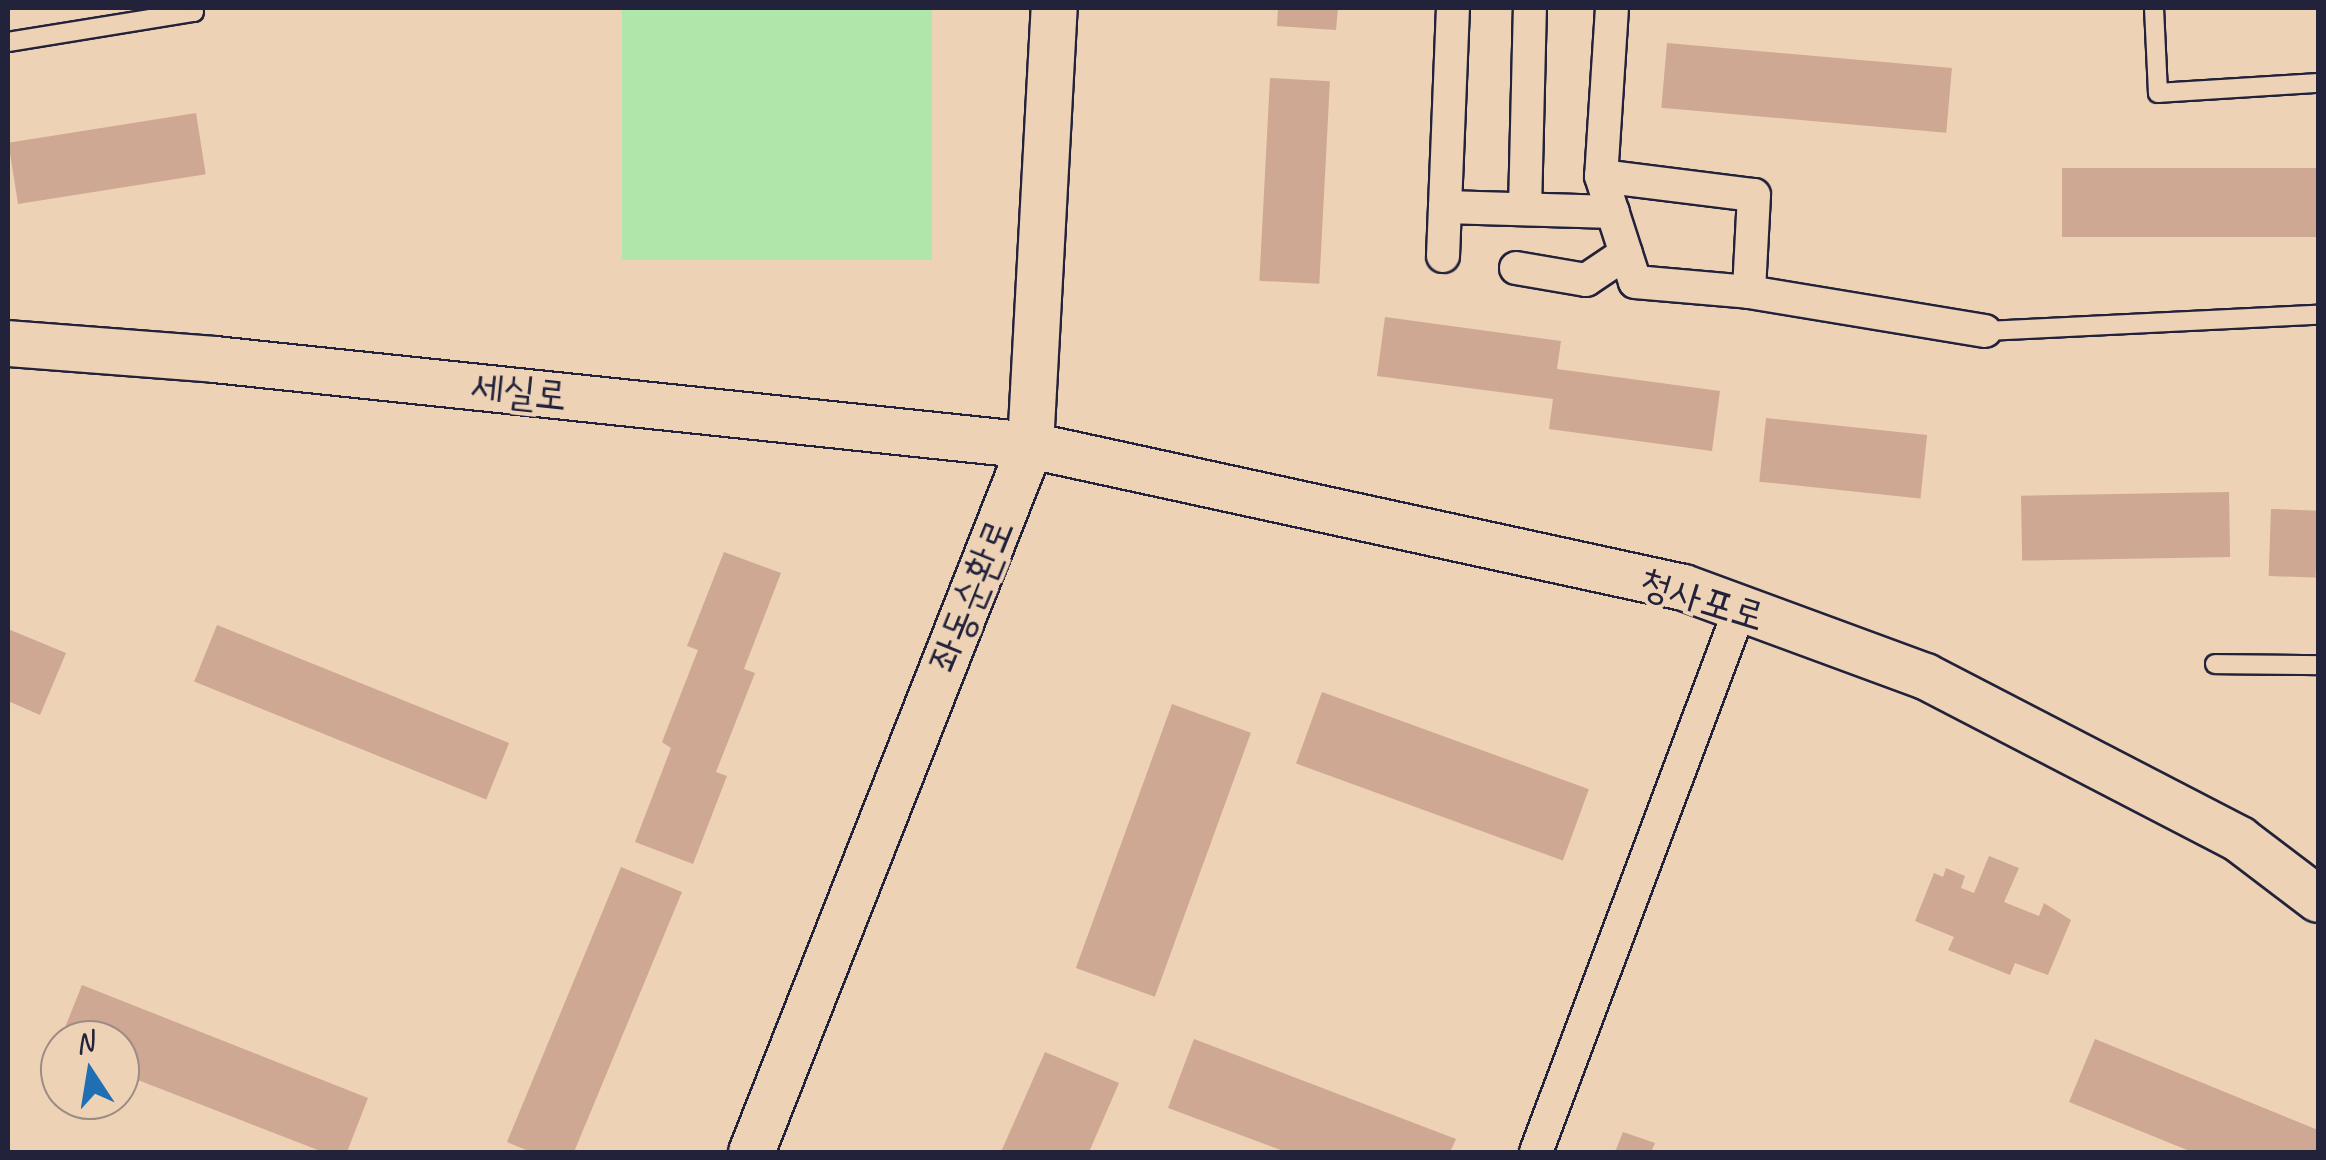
<!DOCTYPE html>
<html>
<head>
<meta charset="utf-8">
<style>
	body { margin:0 }
	#map { position:relative; width:2326px; height:1160px; overflow:hidden; background:#eed2b5; font-family:Caveat,"Poor Story",sans-serif }
	div>[style] { position:absolute }
	.green>* { inset:0; background:#afe7ab; transform-origin:0 0 }
	.building>* { inset:0; background:#cea892; transform-origin:0 0 }
	.roads { filter:drop-shadow(2px 0 #22223b) drop-shadow(-2px 0 #22223b) drop-shadow(0 2px #22223b) drop-shadow(0 -2px #22223b) }
	.lane>* { height:18px; margin:-9px; padding:0 9px; transform-origin:9px; border-radius:9px; background:#eed2b5 }
	.street>* { height:32px; margin:-16px; padding:0 16px; transform-origin:16px; border-radius:16px; background:#eed2b5 }
	.secondary>* { height:45px; margin:-22.5px; padding:0 22.5px; transform-origin:22.5px; border-radius:22.5px; background:#eed2b5 }
	span { translate:-50% -50%; white-space:nowrap; text-align:center; line-height:1.15; -webkit-text-stroke:8px #eed2b5; paint-order:stroke }
	.street-label { font-size:40px; color:#22223b }
	.frame { position:absolute; inset:0; border:10px solid #22223b; pointer-events:none }
	.north { position:absolute; left:40px; top:1020px; width:100px; height:100px; box-sizing:border-box; background:#eed2b5; border:2px solid #9c8c84; border-radius:50%; rotate:348deg; font-size:28px; font-weight:700; line-height:40px; text-align:center; color:#22223b }
	.north::after { content:''; display:block; margin:auto; width:35px; height:45px; background:#1f6fb2; clip-path:polygon(50% 0,100% 100%,50% 72%,0 100%) }
</style>
</head>
<body>
<div id="map">
	<div class="green">
		<div style="left:622px;top:8px;width:310px;height:252px"></div>
	</div>
	<div class="building">
		<div style="clip-path:polygon(1278px 8px,1338px 8px,1336px 30px,1277px 26px)"></div>
		<div style="left:1667px;top:43px;width:286px;height:65px;rotate:5deg"></div>
		<div style="left:1270px;top:78px;width:60px;height:203px;rotate:3deg"></div>
		<div style="left:196px;top:113px;width:62px;height:190px;rotate:81deg"></div>
		<div style="left:2318px;top:168px;width:69px;height:256px;rotate:90deg"></div>
		<div style="clip-path:polygon(1385px 317px,1561px 341px,1557px 369px,1720px 391px,1712px 451px,1549px 429px,1553px 399px,1377px 376px)"></div>
		<div style="left:1766px;top:418px;width:162px;height:64px;rotate:6deg"></div>
		<div style="left:2229px;top:492px;width:65px;height:208px;rotate:89deg"></div>
		<div style="left:2271px;top:509px;width:47px;height:67px;rotate:2deg"></div>
		<div style="clip-path:polygon(724px 552px,781px 573px,744px 669px,755px 673px,716px 772px,727px 776px,693px 864px,635px 842px,671px 748px,662px 742px,698px 650px,687px 646px)"></div>
		<div style="left:217px;top:625px;width:315px;height:61px;rotate:22deg"></div>
		<div style="clip-path:polygon(8px 629px,66px 653px,40px 715px,8px 701px)"></div>
		<div style="left:1322px;top:692px;width:284px;height:76px;rotate:20deg"></div>
		<div style="left:1172px;top:704px;width:84px;height:281px;rotate:20deg"></div>
		<div style="clip-path:polygon(1989px 856px,2019px 868px,2004px 902px,2039px 916px,2044px 903px,2071px 920px,2048px 975px,2015px 963px,2010px 975px,1948px 950px,1954px 937px,1915px 921px,1934px 873px,1943px 877px,1946px 868px,1965px 876px,1961px 888px,1974px 893px)"></div>
		<div style="clip-path:polygon(621px 867px,682px 892px,574px 1152px,531px 1152px,507px 1142px)"></div>
		<div style="clip-path:polygon(82px 985px,368px 1098px,347px 1152px,323px 1152px,120px 1073px,120px 1040px,60px 1040px)"></div>
		<div style="clip-path:polygon(1194px 1039px,1456px 1139px,1450px 1152px,1286px 1152px,1168px 1108px)"></div>
		<div style="clip-path:polygon(2095px 1039px,2318px 1130px,2318px 1152px,2192px 1152px,2069px 1102px)"></div>
		<div style="clip-path:polygon(1045px 1052px,1119px 1083px,1089px 1152px,1001px 1152px)"></div>
		<div style="clip-path:polygon(1623px 1132px,1655px 1143px,1651px 1152px,1615px 1152px)"></div>
	</div>
	<div class="roads">
		<div class="lane">
			<div style="left:2154px;top:8px;width:85px;rotate:87.3deg"></div>
			<div style="left:2158px;top:93px;width:160px;rotate:-3.6deg"></div>
			<div style="left:8px;top:42px;width:188px;rotate:-9.2deg"></div>
			<div style="left:194px;top:12px;width:4px;rotate:-104deg"></div>
			<div style="left:1985px;top:331px;width:333px;rotate:-2.8deg"></div>
			<div style="left:2215px;top:664px;width:103px;rotate:0.6deg"></div>
		</div>
		<div class="street">
			<div style="left:1612px;top:8px;width:168px;rotate:93.7deg"></div>
			<div style="left:1601px;top:176px;width:154px;rotate:7.1deg"></div>
			<div style="left:1754px;top:195px;width:97px;rotate:93deg"></div>
			<div style="left:1749px;top:292px;width:239px;rotate:9.4deg"></div>
			<div style="left:1601px;top:176px;width:111px;rotate:72.2deg"></div>
			<div style="left:1635px;top:282px;width:114px;rotate:5deg"></div>
			<div style="left:1445px;top:207px;width:168px;rotate:1.7deg"></div>
			<div style="left:1525px;top:209px;width:201px;rotate:-88.6deg"></div>
			<div style="left:1443px;top:256px;width:248px;rotate:-87.7deg"></div>
			<div style="left:1516px;top:268px;width:71px;rotate:9.7deg"></div>
			<div style="left:1586px;top:280px;width:48px;rotate:-34deg"></div>
			<div style="left:1536px;top:1152px;width:580px;rotate:-69.41deg"></div>
		</div>
		<div class="secondary">
			<div style="left:8px;top:343px;width:207px;rotate:4.4deg"></div>
			<div style="left:214px;top:359px;width:821px;rotate:6.02deg"></div>
			<div style="left:1030px;top:445px;width:668px;rotate:12.27deg"></div>
			<div style="left:1683px;top:587px;width:258px;rotate:20.2deg"></div>
			<div style="left:1925px;top:676px;width:354px;rotate:27.4deg"></div>
			<div style="left:2239px;top:839px;width:99px;rotate:37.2deg"></div>
			<div style="left:751px;top:1152px;width:760px;rotate:-68.46deg"></div>
			<div style="left:1030px;top:445px;width:438px;rotate:-86.9deg"></div>
		</div>
	</div>
	<div class="street-label">
		<span style="left:519px;top:391px;rotate:6deg">세실로</span>
		<span style="left:971px;top:595px;rotate:-68deg">좌동순환로</span>
		<span style="left:1702px;top:599px;rotate:17deg">청사포로</span>
	</div>
	<div class="frame"></div>
	<div class="north">N</div>
</div>
</body>
</html>
